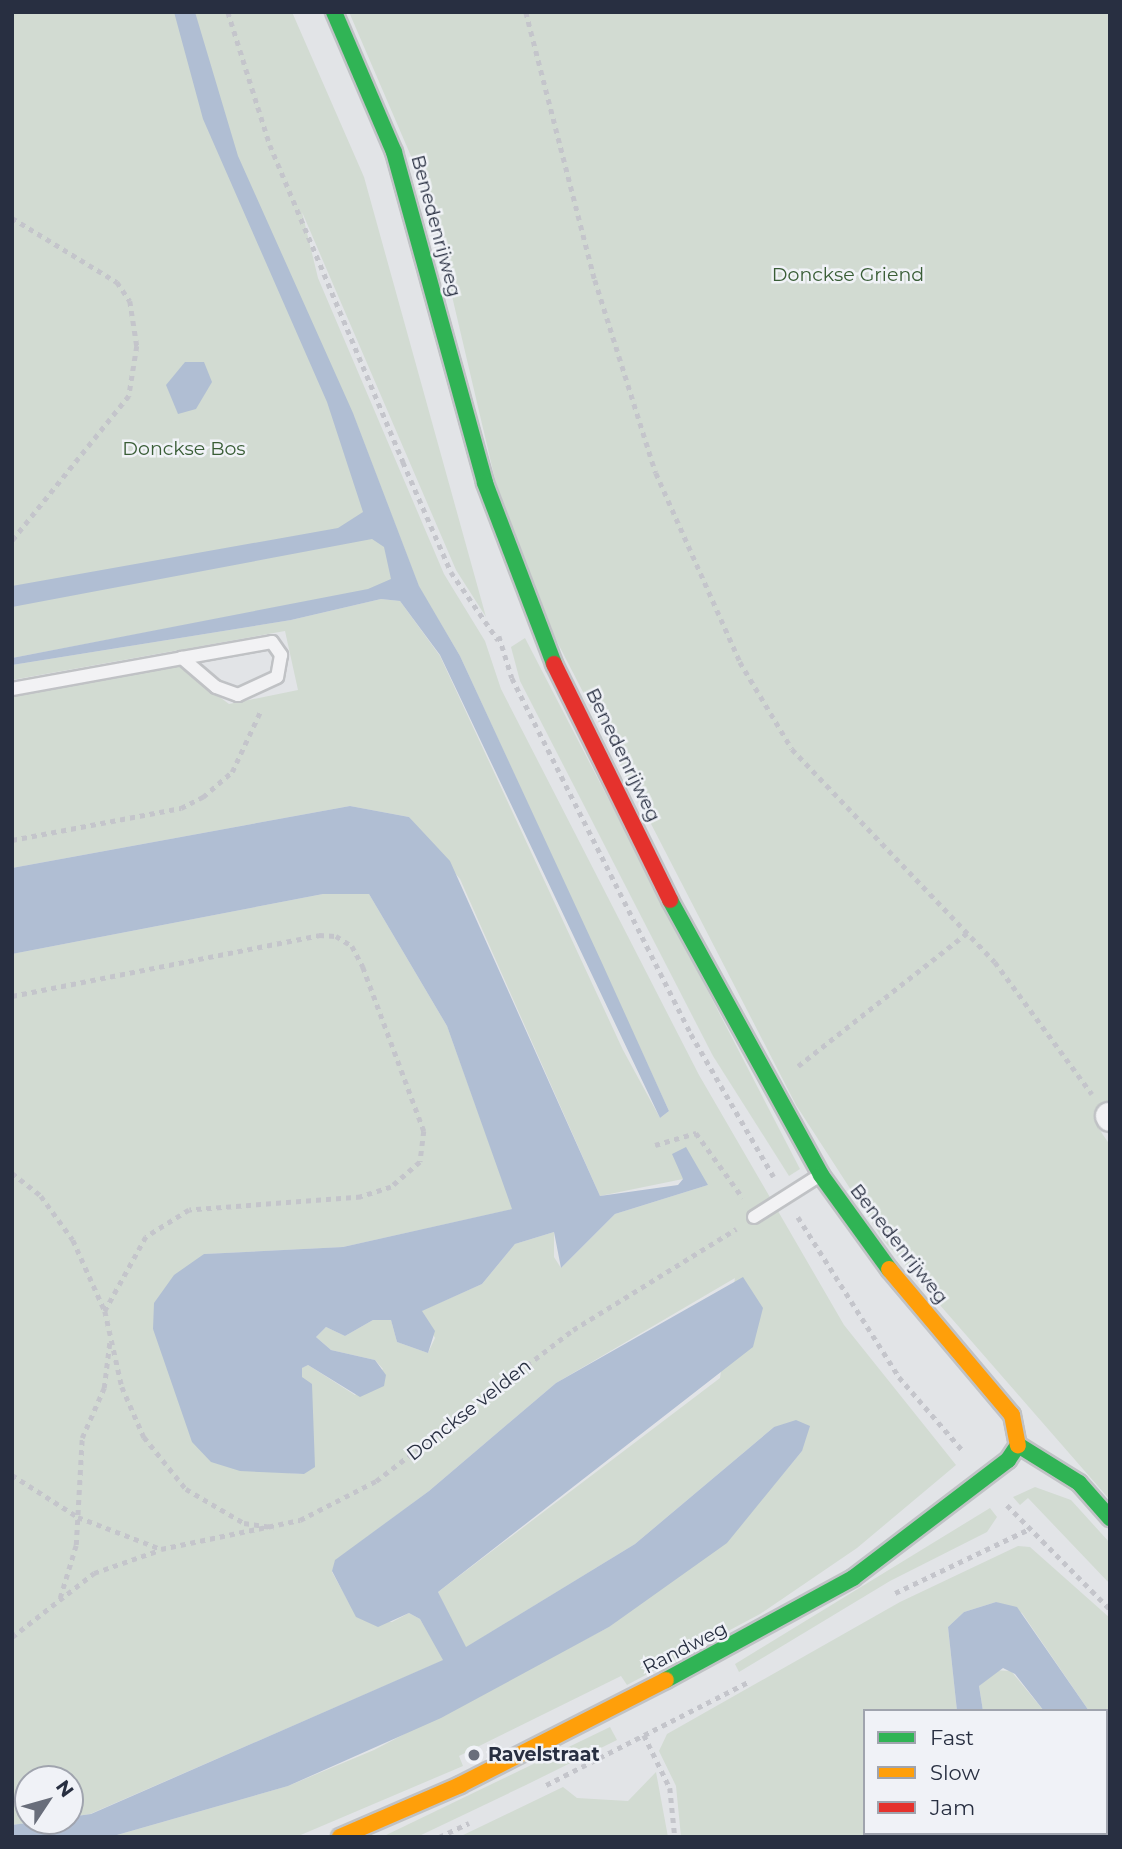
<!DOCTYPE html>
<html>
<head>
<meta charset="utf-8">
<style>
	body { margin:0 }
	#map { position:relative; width:1122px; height:1849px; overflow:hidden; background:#e2e4e7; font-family:Montserrat,sans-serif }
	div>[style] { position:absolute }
	.green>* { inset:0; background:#d2dbd2 }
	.water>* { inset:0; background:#b0bed3 }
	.path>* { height:4.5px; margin-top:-2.25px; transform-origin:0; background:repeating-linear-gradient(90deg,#c4c5cb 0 5px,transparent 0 10px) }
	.roads { filter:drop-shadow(2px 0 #c0c2c5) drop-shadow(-2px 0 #c0c2c5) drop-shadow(0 2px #c0c2c5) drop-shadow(0 -2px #c0c2c5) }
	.lane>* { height:12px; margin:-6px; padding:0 6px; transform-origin:6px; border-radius:6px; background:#f2f2f4 }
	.street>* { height:26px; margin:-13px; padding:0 13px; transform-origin:13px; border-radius:13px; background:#f2f2f4 }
	.fast>* { height:16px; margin:-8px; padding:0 8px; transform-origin:8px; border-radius:8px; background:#30b455 }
	.slow>* { height:16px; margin:-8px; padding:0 8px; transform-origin:8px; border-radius:8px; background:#ff9f0a }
	.jam>* { height:16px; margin:-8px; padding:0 8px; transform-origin:8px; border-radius:8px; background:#e5322d }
	.dots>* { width:19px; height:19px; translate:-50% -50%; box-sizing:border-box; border:4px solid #f0f2f7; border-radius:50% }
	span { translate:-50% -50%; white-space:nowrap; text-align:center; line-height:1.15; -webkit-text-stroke:5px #f0f2f7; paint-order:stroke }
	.street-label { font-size:19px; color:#282f41 }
	.park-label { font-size:19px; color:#395d36 }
	.poi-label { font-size:19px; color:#282f41; font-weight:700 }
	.left { translate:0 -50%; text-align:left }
	.frame { position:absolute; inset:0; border:14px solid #282f41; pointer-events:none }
	.legend { position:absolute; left:863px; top:1709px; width:245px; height:126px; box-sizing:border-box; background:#f0f2f7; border:2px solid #a0a4ae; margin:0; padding:9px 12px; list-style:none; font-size:21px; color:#282f41 }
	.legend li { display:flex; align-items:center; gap:14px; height:35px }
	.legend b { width:35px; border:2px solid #a0a4ae }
	.north { position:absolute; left:14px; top:1765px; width:70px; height:70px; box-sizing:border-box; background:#f0f2f7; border:2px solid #a0a4ae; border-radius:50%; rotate:54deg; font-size:19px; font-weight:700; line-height:28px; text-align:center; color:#282f41 }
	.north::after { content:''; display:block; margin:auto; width:24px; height:32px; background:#696e7b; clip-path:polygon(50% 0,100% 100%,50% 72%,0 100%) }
</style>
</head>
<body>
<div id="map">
	<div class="green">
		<div style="clip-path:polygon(12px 12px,292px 12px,364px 177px,486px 617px,456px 570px,302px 212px,318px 278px,444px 574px,485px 641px,501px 689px,699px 1075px,844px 1325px,956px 1465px,857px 1548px,760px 1614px,627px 1685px,621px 1676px,459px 1756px,463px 1766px,296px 1837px,110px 1837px,288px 1786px,374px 1750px,609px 1627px,773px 1486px,802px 1451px,774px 1427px,635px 1544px,465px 1648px,438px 1592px,720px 1378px,735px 1278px,556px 1383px,429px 1491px,336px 1560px,332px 1572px,357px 1617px,392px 1622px,409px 1613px,420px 1619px,444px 1660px,90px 1814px,70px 1817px,70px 1779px,28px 1779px,28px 1821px,43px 1821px,12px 1825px,12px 954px,323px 894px,369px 894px,447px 1026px,513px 1209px,343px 1247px,204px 1254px,153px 1329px,258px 1471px,303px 1474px,301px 1368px,308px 1365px,355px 1395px,383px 1369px,375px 1360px,331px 1350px,316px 1337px,326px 1327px,345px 1336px,373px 1320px,391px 1320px,397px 1342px,428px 1353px,435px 1338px,421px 1311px,482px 1284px,515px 1244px,554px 1232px,554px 1257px,561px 1268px,615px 1214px,708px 1185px,683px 1179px,600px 1196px,460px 879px,409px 817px,350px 806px,12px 868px,12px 696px,177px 665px,229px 704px,298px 690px,285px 631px,12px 680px,12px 665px,291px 620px,381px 599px,400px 601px,440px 656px,623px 1050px,660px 1118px,669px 1111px,460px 656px,419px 587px,353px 414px,395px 585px,12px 658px)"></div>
		<div style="clip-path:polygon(349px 12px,1110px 12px,1110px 1131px,1099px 1129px,1110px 1145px,1110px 1500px,884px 1241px,796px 1105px,550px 628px,501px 505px,429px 198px)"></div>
		<div style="clip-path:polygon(525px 638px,800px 1169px,789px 1176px,713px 1056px,520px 681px,511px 647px)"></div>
		<div style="clip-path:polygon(1035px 1487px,1071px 1500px,1110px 1543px,1110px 1584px,1028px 1498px,1020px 1505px,1013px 1497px)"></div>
		<div style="clip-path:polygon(990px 1508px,997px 1517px,987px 1532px,890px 1581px,739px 1672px,735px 1664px)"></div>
		<div style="clip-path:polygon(1018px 1546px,1030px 1547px,1110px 1618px,1110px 1737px,1106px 1711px,1089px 1711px,1022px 1613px,996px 1602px,964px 1612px,948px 1627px,957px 1711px,865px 1711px,865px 1833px,966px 1837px,681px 1837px,676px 1786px,659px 1751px,667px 1734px,900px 1602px)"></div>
		<div style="clip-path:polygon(992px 1670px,1011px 1671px,1044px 1711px,983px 1711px,979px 1686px)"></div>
		<div style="clip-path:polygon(610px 1727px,617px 1740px,526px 1785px,417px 1837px,382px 1837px)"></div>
		<div style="clip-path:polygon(656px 1772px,668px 1837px,459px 1837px,563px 1787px,577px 1798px,628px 1801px)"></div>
	</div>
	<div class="water">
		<div style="clip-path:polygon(174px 12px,195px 12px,238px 156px,353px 413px,419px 586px,460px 656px,602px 963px,669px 1111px,660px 1118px,440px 655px,400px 601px,381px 599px,291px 620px,12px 665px,12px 658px,368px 589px,391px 579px,384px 547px,372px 539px,12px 607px,12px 586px,338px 528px,363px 512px,327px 402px,203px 119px)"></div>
		<div style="clip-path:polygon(185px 362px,204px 362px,212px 382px,196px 409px,178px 414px,166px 385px)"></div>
		<div style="clip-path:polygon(350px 806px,409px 817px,450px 861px,600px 1196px,678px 1185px,683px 1179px,672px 1154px,686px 1147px,708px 1185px,615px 1214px,561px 1268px,554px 1232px,515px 1244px,482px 1284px,422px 1311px,435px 1331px,428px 1353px,397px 1342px,391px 1320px,373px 1320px,345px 1336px,326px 1327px,316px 1337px,331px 1350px,375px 1360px,386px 1375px,384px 1386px,360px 1397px,308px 1365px,302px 1368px,302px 1377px,312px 1384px,315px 1467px,304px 1474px,240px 1471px,211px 1462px,192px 1442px,153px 1329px,154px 1303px,174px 1275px,204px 1254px,343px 1247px,512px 1209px,447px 1026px,369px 894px,323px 894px,12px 954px,12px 868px)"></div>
		<div style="clip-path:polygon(743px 1277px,763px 1308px,753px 1347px,438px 1592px,466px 1647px,635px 1544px,774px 1427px,796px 1420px,810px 1426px,802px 1451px,727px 1543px,609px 1627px,441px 1718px,288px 1786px,110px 1837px,12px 1837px,12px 1825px,91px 1814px,443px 1660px,420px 1619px,409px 1613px,378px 1627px,356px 1617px,332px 1571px,335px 1560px,429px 1491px,556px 1383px)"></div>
		<div style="clip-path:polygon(996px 1602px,1017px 1607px,1089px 1711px,1044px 1711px,1015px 1674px,1003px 1668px,979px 1686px,983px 1711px,957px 1711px,948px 1627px,964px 1612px)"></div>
	</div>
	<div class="path">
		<div style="left:228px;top:12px;width:139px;rotate:72.5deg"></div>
		<div style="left:270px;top:145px;width:344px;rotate:67.2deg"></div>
		<div style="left:403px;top:462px;width:120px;rotate:66.4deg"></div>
		<div style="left:451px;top:572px;width:83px;rotate:55.3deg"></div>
		<div style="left:526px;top:12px;width:277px;rotate:75.6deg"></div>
		<div style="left:595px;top:280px;width:202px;rotate:72.5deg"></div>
		<div style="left:656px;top:473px;width:207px;rotate:66deg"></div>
		<div style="left:740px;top:662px;width:101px;rotate:59.1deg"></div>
		<div style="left:792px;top:749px;width:294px;rotate:46.4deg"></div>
		<div style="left:995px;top:962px;width:164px;rotate:53.7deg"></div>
		<div style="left:12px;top:218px;width:123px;rotate:31.4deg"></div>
		<div style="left:117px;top:282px;width:23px;rotate:56deg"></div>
		<div style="left:130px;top:301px;width:46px;rotate:81.2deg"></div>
		<div style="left:137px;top:346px;width:51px;rotate:99.1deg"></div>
		<div style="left:129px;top:396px;width:186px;rotate:128.9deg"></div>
		<div style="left:499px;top:636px;width:44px;rotate:72.8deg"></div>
		<div style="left:512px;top:678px;width:398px;rotate:63.3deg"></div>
		<div style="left:691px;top:1034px;width:165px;rotate:59.9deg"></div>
		<div style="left:12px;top:840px;width:172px;rotate:-10.7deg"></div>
		<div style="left:181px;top:808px;width:25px;rotate:-27deg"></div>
		<div style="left:203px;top:797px;width:38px;rotate:-41deg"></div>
		<div style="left:232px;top:772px;width:68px;rotate:-64.9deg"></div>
		<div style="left:12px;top:996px;width:313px;rotate:-11.2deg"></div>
		<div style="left:319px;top:935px;width:17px;rotate:3deg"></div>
		<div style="left:336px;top:936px;width:19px;rotate:32deg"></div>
		<div style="left:352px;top:946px;width:24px;rotate:62deg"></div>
		<div style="left:363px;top:967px;width:175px;rotate:69.6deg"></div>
		<div style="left:424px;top:1131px;width:31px;rotate:97deg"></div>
		<div style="left:420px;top:1162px;width:38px;rotate:139deg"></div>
		<div style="left:391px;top:1187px;width:32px;rotate:162deg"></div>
		<div style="left:361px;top:1197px;width:172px;rotate:175.7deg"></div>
		<div style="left:189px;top:1210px;width:51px;rotate:147.9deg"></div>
		<div style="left:146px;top:1237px;width:85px;rotate:119deg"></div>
		<div style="left:105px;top:1311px;width:78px;rotate:77.4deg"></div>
		<div style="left:122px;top:1387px;width:55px;rotate:66.3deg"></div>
		<div style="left:144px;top:1437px;width:67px;rotate:51.1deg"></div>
		<div style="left:186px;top:1489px;width:67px;rotate:30.4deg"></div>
		<div style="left:244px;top:1523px;width:30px;rotate:8deg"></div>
		<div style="left:798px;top:1066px;width:215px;rotate:-38.2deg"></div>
		<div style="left:655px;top:1145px;width:43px;rotate:-16.3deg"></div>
		<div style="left:696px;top:1133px;width:80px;rotate:54.1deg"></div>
		<div style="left:12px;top:1173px;width:37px;rotate:38deg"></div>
		<div style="left:41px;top:1196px;width:54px;rotate:54deg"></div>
		<div style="left:73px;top:1240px;width:76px;rotate:65.8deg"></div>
		<div style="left:798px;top:1217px;width:189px;rotate:57.7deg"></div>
		<div style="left:899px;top:1377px;width:99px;rotate:49.1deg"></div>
		<div style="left:12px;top:1475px;width:78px;rotate:32.5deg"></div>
		<div style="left:78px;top:1517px;width:89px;rotate:21.1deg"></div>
		<div style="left:161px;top:1549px;width:142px;rotate:-11.8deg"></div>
		<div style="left:300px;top:1520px;width:85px;rotate:-27.2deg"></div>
		<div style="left:376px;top:1481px;width:248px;rotate:-37.5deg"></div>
		<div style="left:573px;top:1330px;width:192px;rotate:-31.8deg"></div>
		<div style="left:1007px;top:1505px;width:146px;rotate:45.3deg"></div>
		<div style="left:895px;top:1593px;width:146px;rotate:-25.5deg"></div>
		<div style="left:60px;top:1598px;width:55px;rotate:-73.2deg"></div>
		<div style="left:76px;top:1545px;width:107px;rotate:-86.8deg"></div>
		<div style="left:82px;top:1438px;width:55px;rotate:-66.3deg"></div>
		<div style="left:104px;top:1388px;width:49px;rotate:-83deg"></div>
		<div style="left:12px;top:1637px;width:104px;rotate:-38deg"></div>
		<div style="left:94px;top:1573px;width:70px;rotate:-19.2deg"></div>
		<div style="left:1106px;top:1730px;width:4px;rotate:-27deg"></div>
		<div style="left:644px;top:1735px;width:59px;rotate:63.9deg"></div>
		<div style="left:670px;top:1788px;width:49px;rotate:84.2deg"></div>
		<div style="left:546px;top:1785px;width:229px;rotate:-27deg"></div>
		<div style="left:1051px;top:1833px;width:4px;rotate:90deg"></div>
		<div style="left:439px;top:1837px;width:33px;rotate:-25deg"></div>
	</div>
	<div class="roads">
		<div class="lane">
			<div style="left:12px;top:689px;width:173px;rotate:-10.3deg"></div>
			<div style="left:182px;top:658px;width:91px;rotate:-10.1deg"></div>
			<div style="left:272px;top:642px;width:16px;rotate:55deg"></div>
			<div style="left:281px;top:655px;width:22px;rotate:100deg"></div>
			<div style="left:277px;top:677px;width:43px;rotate:155.2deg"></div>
			<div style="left:238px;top:695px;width:23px;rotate:-160deg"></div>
			<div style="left:216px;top:687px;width:45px;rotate:-139.5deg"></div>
			<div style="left:754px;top:1217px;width:75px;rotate:-32.4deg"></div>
		</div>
		<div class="street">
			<div style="left:1109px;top:1116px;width:2px;rotate:63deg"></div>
		</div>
		<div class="fast">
			<div style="left:334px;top:12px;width:152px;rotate:66.8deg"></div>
			<div style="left:394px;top:152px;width:343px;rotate:74.6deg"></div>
			<div style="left:485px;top:483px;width:194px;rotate:69.1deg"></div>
			<div style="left:670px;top:900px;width:314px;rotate:61.2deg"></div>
			<div style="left:821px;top:1175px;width:116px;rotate:54.1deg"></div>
			<div style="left:1018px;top:1445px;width:72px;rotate:31.9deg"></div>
			<div style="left:1079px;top:1483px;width:47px;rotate:48.5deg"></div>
			<div style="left:666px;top:1680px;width:213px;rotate:-28.6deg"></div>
			<div style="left:853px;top:1578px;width:195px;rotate:-37.3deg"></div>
			<div style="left:1008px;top:1460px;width:18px;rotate:-56deg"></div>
		</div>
		<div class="slow">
			<div style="left:889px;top:1269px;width:191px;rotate:49.9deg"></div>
			<div style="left:1012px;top:1415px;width:31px;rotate:79deg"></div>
			<div style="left:340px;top:1837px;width:131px;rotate:-23.4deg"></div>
			<div style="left:460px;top:1785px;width:231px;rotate:-27deg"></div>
		</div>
		<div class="jam">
			<div style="left:554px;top:664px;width:263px;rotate:63.8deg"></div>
		</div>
	</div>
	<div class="dots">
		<div style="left:474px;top:1755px;background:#696e7b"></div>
	</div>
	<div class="street-label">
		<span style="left:436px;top:226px;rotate:75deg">Benedenrijweg</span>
		<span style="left:623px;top:755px;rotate:64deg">Benedenrijweg</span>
		<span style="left:899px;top:1244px;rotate:52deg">Benedenrijweg</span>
		<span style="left:469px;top:1410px;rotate:-38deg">Donckse velden</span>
		<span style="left:685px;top:1648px;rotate:-27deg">Randweg</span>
	</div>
	<div class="park-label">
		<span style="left:848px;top:275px">Donckse Griend</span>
		<span style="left:184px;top:449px">Donckse Bos</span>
	</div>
	<div class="poi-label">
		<span class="left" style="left:488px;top:1755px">Ravelstraat</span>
	</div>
	<div class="frame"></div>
	<ul class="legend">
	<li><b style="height:9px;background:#30b455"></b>Fast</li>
	<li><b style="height:9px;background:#ff9f0a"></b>Slow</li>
	<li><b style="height:9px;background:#e5322d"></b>Jam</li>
	</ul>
	<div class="north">N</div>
</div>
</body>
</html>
